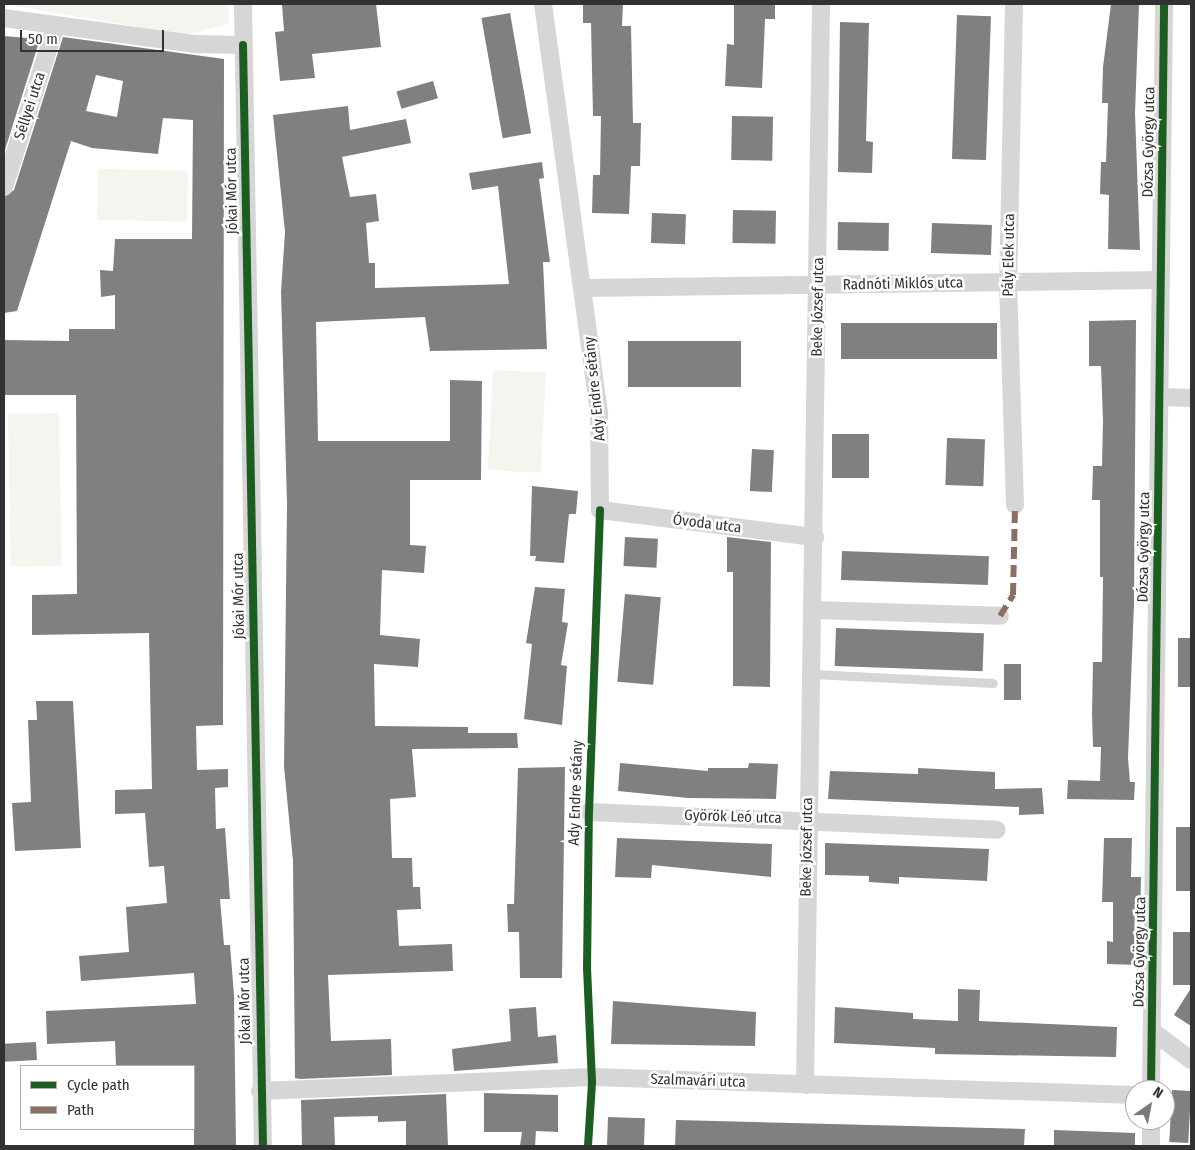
<!DOCTYPE html>
<html>
<head>
<meta charset="utf-8">
<style>
	body { margin:0 }
	#map { position:relative; width:1195px; height:1150px; overflow:hidden; background:#fff; font-family:"Fira Sans Condensed",sans-serif }
	div>[style] { position:absolute }
	.green>* { inset:0; background:#f2f6ee; transform-origin:0 0 }
	.building>* { inset:0; background:#808080; transform-origin:0 0 }
	.service>* { height:9px; margin:-4.5px; padding:0 4.5px; transform-origin:4.5px; border-radius:4.5px; background:#d6d6d6 }
	.minor>* { height:18px; margin:-9px; padding:0 9px; transform-origin:9px; border-radius:9px; background:#d6d6d6 }
	.quiet>* { height:6px; margin-top:-3px; transform-origin:0; background:repeating-linear-gradient(90deg,#8d6e63 0 12px,transparent 0 18px) }
	.cycleway>* { height:8px; margin:-4px; padding:0 4px; transform-origin:4px; border-radius:4px; background:#1b5e20 }
	span { translate:-50% -50%; white-space:nowrap; text-align:center; line-height:1.15; -webkit-text-stroke:5px #fff; paint-order:stroke }
	.street-label { font-size:15px; color:#323232 }
	.frame { position:absolute; inset:0; border:5px solid #323232; pointer-events:none }
	.legend { position:absolute; left:20px; top:1065px; width:175px; height:65px; box-sizing:border-box; background:#fff; border:1px solid #adadad; margin:0; padding:6px 9px; list-style:none; font-size:15px; color:#323232 }
	.legend li { display:flex; align-items:center; gap:10px; height:25px }
	.legend b { width:25px; border:1px solid #adadad }
	.north { position:absolute; left:1125px; top:1080px; width:50px; height:50px; box-sizing:border-box; background:#fff; border:1px solid #adadad; border-radius:50%; rotate:33deg; font-size:14px; font-weight:700; line-height:20px; text-align:center; color:#323232 }
	.north::after { content:''; display:block; margin:auto; width:18px; height:22px; background:#7a7a7a; clip-path:polygon(50% 0,100% 100%,50% 72%,0 100%) }
	.scale { position:absolute; left:20px; top:30px; width:144px; height:22px; box-sizing:border-box; border:2px solid #323232; border-top:0; padding-left:6px; font-size:15px; line-height:18px; white-space:nowrap; color:#323232; -webkit-text-stroke:4px #fff; paint-order:stroke }
</style>
</head>
<body>
<div id="map">
	<div class="green">
		<div style="clip-path:polygon(4px 4px,228px 4px,229px 24px,185px 35px)"></div>
		<div style="left:98px;top:169px;width:90px;height:51px;rotate:1deg"></div>
		<div style="left:493px;top:370px;width:53px;height:100px;rotate:3deg"></div>
		<div style="left:59px;top:413px;width:153px;height:51px;rotate:89deg"></div>
	</div>
	<div class="building">
		<div style="clip-path:polygon(282px 4px,376px 4px,381px 47px,312px 54px,315px 78px,280px 81px,275px 32px,284px 31px)"></div>
		<div style="clip-path:polygon(583px 4px,623px 4px,622px 26px,631px 26px,633px 123px,641px 123px,640px 166px,631px 166px,629px 214px,592px 213px,593px 175px,600px 175px,601px 116px,593px 116px,591px 23px,583px 23px)"></div>
		<div style="clip-path:polygon(734px 4px,775px 4px,775px 19px,765px 19px,762px 88px,725px 86px,727px 44px,734px 45px)"></div>
		<div style="clip-path:polygon(1111px 4px,1139px 4px,1135px 113px,1140px 250px,1108px 249px,1109px 195px,1100px 194px,1101px 162px,1106px 162px,1108px 103px,1102px 103px,1103px 67px)"></div>
		<div style="left:510px;top:13px;width:122px;height:29px;rotate:80deg"></div>
		<div style="left:957px;top:15px;width:34px;height:144px;rotate:2deg"></div>
		<div style="clip-path:polygon(840px 22px,869px 23px,866px 141px,873px 142px,872px 173px,838px 172px)"></div>
		<div style="clip-path:polygon(4px 36px,40px 39px,4px 153px)"></div>
		<div style="clip-path:polygon(evenodd,63px 37px,224px 59px,223px 725px,196px 726px,197px 770px,228px 769px,228px 787px,215px 788px,216px 829px,225px 828px,230px 899px,220px 899px,224px 945px,230px 945px,234px 995px,236px 1146px,194px 1146px,194px 1066px,116px 1066px,115px 1041px,47px 1044px,46px 1011px,196px 1004px,194px 973px,81px 981px,79px 956px,129px 952px,126px 907px,167px 903px,164px 866px,149px 867px,145px 813px,115px 814px,115px 790px,152px 789px,149px 633px,32px 635px,32px 595px,77px 594px,76px 395px,4px 395px,4px 340px,69px 341px,69px 329px,115px 329px,115px 295px,101px 297px,100px 270px,113px 271px,115px 239px,192px 239px,193px 120px,163px 118px,158px 154px,92px 148px,71px 141px,17px 311px,4px 313px,4px 197px,14px 190px,63px 37px,96px 75px,123px 81px,117px 117px,86px 111px,96px 75px)"></div>
		<div style="left:433px;top:81px;width:18px;height:38px;rotate:74deg"></div>
		<div style="clip-path:polygon(348px 106px,350px 130px,406px 119px,411px 143px,342px 157px,350px 197px,376px 194px,379px 221px,366px 223px,369px 263px,375px 263px,375px 288px,509px 284px,498px 186px,472px 190px,469px 173px,542px 162px,544px 178px,539px 179px,550px 262px,543px 262px,547px 349px,430px 351px,425px 317px,316px 322px,318px 441px,450px 441px,450px 380px,482px 381px,481px 480px,410px 480px,410px 545px,426px 546px,424px 573px,382px 570px,380px 635px,420px 639px,418px 667px,374px 664px,375px 726px,468px 727px,468px 733px,517px 733px,518px 748px,412px 749px,416px 797px,390px 799px,392px 858px,412px 858px,413px 887px,420px 887px,421px 909px,397px 910px,399px 946px,452px 944px,453px 971px,328px 975px,331px 1041px,391px 1039px,392px 1075px,300px 1079px,295px 1078px,293px 861px,284px 766px,287px 503px,281px 292px,285px 232px,273px 115px)"></div>
		<div style="left:732px;top:116px;width:41px;height:44px;rotate:1deg"></div>
		<div style="left:733px;top:210px;width:43px;height:33px;rotate:1deg"></div>
		<div style="left:652px;top:213px;width:34px;height:30px;rotate:2deg"></div>
		<div style="left:838px;top:222px;width:51px;height:28px;rotate:1deg"></div>
		<div style="left:932px;top:223px;width:60px;height:30px;rotate:2deg"></div>
		<div style="clip-path:polygon(1136px 320px,1134px 604px,1128px 758px,1130px 782px,1135px 782px,1134px 800px,1067px 799px,1068px 780px,1100px 781px,1101px 747px,1093px 747px,1092px 713px,1093px 662px,1102px 662px,1103px 577px,1100px 577px,1100px 500px,1092px 500px,1093px 466px,1102px 466px,1103px 421px,1101px 366px,1089px 366px,1089px 321px)"></div>
		<div style="left:997px;top:323px;width:36px;height:156px;rotate:90deg"></div>
		<div style="left:628px;top:341px;width:113px;height:46px"></div>
		<div style="left:832px;top:434px;width:37px;height:44px"></div>
		<div style="left:947px;top:438px;width:38px;height:47px;rotate:2deg"></div>
		<div style="left:752px;top:449px;width:22px;height:42px;rotate:3deg"></div>
		<div style="clip-path:polygon(532px 486px,578px 491px,576px 514px,569px 514px,564px 563px,535px 561px,536px 556px,530px 556px)"></div>
		<div style="left:625px;top:537px;width:33px;height:29px;rotate:3deg"></div>
		<div style="clip-path:polygon(727px 537px,771px 542px,770px 687px,733px 686px,733px 572px,727px 572px)"></div>
		<div style="left:842px;top:551px;width:147px;height:29px;rotate:2deg"></div>
		<div style="clip-path:polygon(535px 587px,565px 589px,562px 622px,568px 623px,561px 665px,567px 666px,562px 725px,524px 719px,532px 644px,526px 643px)"></div>
		<div style="left:625px;top:594px;width:36px;height:88px;rotate:5deg"></div>
		<div style="left:836px;top:628px;width:148px;height:38px;rotate:2deg"></div>
		<div style="left:1178px;top:638px;width:13px;height:49px"></div>
		<div style="left:1004px;top:664px;width:17px;height:36px"></div>
		<div style="clip-path:polygon(36px 701px,73px 701px,81px 848px,15px 851px,12px 803px,31px 802px,28px 720px,37px 720px)"></div>
		<div style="clip-path:polygon(620px 763px,708px 771px,708px 768px,748px 768px,749px 763px,778px 764px,776px 799px,688px 798px,618px 791px)"></div>
		<div style="clip-path:polygon(565px 767px,562px 978px,520px 978px,519px 932px,508px 932px,507px 904px,514px 904px,518px 768px)"></div>
		<div style="clip-path:polygon(918px 768px,995px 772px,995px 789px,1042px 788px,1044px 814px,1019px 815px,1019px 807px,828px 799px,830px 771px,918px 774px)"></div>
		<div style="left:1176px;top:827px;width:15px;height:64px"></div>
		<div style="clip-path:polygon(617px 838px,772px 844px,771px 877px,652px 865px,651px 878px,615px 877px)"></div>
		<div style="clip-path:polygon(1104px 838px,1132px 838px,1131px 877px,1141px 877px,1139px 965px,1107px 964px,1107px 941px,1113px 942px,1113px 902px,1102px 902px)"></div>
		<div style="clip-path:polygon(825px 843px,989px 849px,987px 881px,899px 877px,899px 884px,869px 882px,869px 876px,825px 875px)"></div>
		<div style="left:1173px;top:932px;width:18px;height:53px"></div>
		<div style="clip-path:polygon(1191px 988px,1191px 1026px,1174px 1015px)"></div>
		<div style="clip-path:polygon(958px 989px,980px 990px,979px 1021px,1117px 1027px,1116px 1057px,935px 1054px,935px 1048px,834px 1043px,835px 1007px,913px 1013px,913px 1019px,958px 1021px)"></div>
		<div style="clip-path:polygon(613px 1001px,756px 1012px,755px 1046px,611px 1044px)"></div>
		<div style="clip-path:polygon(536px 1007px,538px 1037px,556px 1035px,558px 1063px,454px 1071px,452px 1049px,511px 1041px,509px 1009px)"></div>
		<div style="left:36px;top:1042px;width:18px;height:32px;rotate:87deg"></div>
		<div style="left:1172px;top:1090px;width:19px;height:52px;rotate:3deg"></div>
		<div style="clip-path:polygon(484px 1093px,558px 1095px,558px 1132px,536px 1131px,535px 1146px,520px 1146px,522px 1132px,484px 1132px)"></div>
		<div style="clip-path:polygon(446px 1094px,448px 1146px,406px 1146px,406px 1121px,378px 1122px,378px 1116px,334px 1117px,335px 1146px,302px 1146px,301px 1100px)"></div>
		<div style="left:608px;top:1117px;width:37px;height:29px;rotate:2deg"></div>
		<div style="clip-path:polygon(676px 1120px,1025px 1129px,1024px 1146px,675px 1146px)"></div>
		<div style="clip-path:polygon(1054px 1130px,1135px 1133px,1135px 1146px,1054px 1146px)"></div>
	</div>
	<div class="service">
		<div style="left:813px;top:674px;width:180px;rotate:2.9deg"></div>
	</div>
	<div class="minor">
		<div style="left:243px;top:4px;width:1142px;rotate:89deg"></div>
		<div style="left:543px;top:4px;width:415px;rotate:82.2deg"></div>
		<div style="left:599px;top:415px;width:95px;rotate:89.4deg"></div>
		<div style="left:600px;top:510px;width:217px;rotate:7.2deg"></div>
		<div style="left:1014px;top:4px;width:278px;rotate:91.2deg"></div>
		<div style="left:1008px;top:282px;width:223px;rotate:88.2deg"></div>
		<div style="left:4px;top:18px;width:193px;rotate:7.8deg"></div>
		<div style="left:195px;top:44px;width:48px;rotate:1.2deg"></div>
		<div style="left:4px;top:187px;width:170px;rotate:-72.2deg"></div>
		<div style="left:585px;top:288px;width:576px;rotate:-0.8deg"></div>
		<div style="left:1160px;top:397px;width:31px;rotate:2deg"></div>
		<div style="left:814px;top:610px;width:186px;rotate:1.8deg"></div>
		<div style="left:589px;top:812px;width:408px;rotate:2.5deg"></div>
		<div style="left:1152px;top:1031px;width:49px;rotate:36.6deg"></div>
		<div style="left:805px;top:1085px;width:1081px;rotate:-89.15deg"></div>
		<div style="left:1151px;top:1090px;width:1086px;rotate:-89.31deg"></div>
		<div style="left:260px;top:1091px;width:332px;rotate:-2.4deg"></div>
		<div style="left:592px;top:1077px;width:543px;rotate:1.9deg"></div>
		<div style="left:1151px;top:1146px;width:26px;rotate:-90deg"></div>
	</div>
	<div class="quiet">
		<div style="left:1000px;top:616px;width:25px;rotate:-58deg"></div>
		<div style="left:1013px;top:595px;width:90px;rotate:-88.7deg"></div>
	</div>
	<div class="cycleway">
		<div style="left:243px;top:45px;width:1101px;rotate:88.96deg"></div>
		<div style="left:1151px;top:1090px;width:1086px;rotate:-89.31deg"></div>
		<div style="left:588px;top:1146px;width:64px;rotate:-86.4deg"></div>
		<div style="left:592px;top:1082px;width:113px;rotate:-92.5deg"></div>
		<div style="left:587px;top:969px;width:157px;rotate:-89.3deg"></div>
		<div style="left:589px;top:812px;width:302px;rotate:-87.9deg"></div>
	</div>
	<div class="street-label">
		<span style="left:30px;top:106px;rotate:-72deg">Séllyei utca</span>
		<span style="left:1149px;top:142px;rotate:-89deg">Dózsa György utca</span>
		<span style="left:232px;top:191px;rotate:-91deg">Jókai Mór utca</span>
		<span style="left:1009px;top:255px;rotate:-89deg">Pály Elek utca</span>
		<span style="left:903px;top:284px;rotate:-1deg">Radnóti Miklós utca</span>
		<span style="left:818px;top:307px;rotate:-89deg">Beke József utca</span>
		<span style="left:595px;top:389px;rotate:-96deg">Ady Endre sétány</span>
		<span style="left:707px;top:524px;rotate:7deg">Óvoda utca</span>
		<span style="left:1144px;top:547px;rotate:-89deg">Dózsa György utca</span>
		<span style="left:239px;top:596px;rotate:-91deg">Jókai Mór utca</span>
		<span style="left:576px;top:793px;rotate:-88deg">Ady Endre sétány</span>
		<span style="left:733px;top:817px;rotate:2deg">Györök Leó utca</span>
		<span style="left:807px;top:847px;rotate:-89deg">Beke József utca</span>
		<span style="left:1140px;top:952px;rotate:-89deg">Dózsa György utca</span>
		<span style="left:245px;top:1001px;rotate:-91deg">Jókai Mór utca</span>
		<span style="left:698px;top:1081px;rotate:2deg">Szalmavári utca</span>
	</div>
	<div class="frame"></div>
	<ul class="legend">
	<li><b style="height:6px;background:#1b5e20"></b>Cycle path</li>
	<li><b style="height:6px;background:#8d6e63"></b>Path</li>
	</ul>
	<div class="north">N</div>
	<div class="scale">50 m</div>
</div>
</body>
</html>
